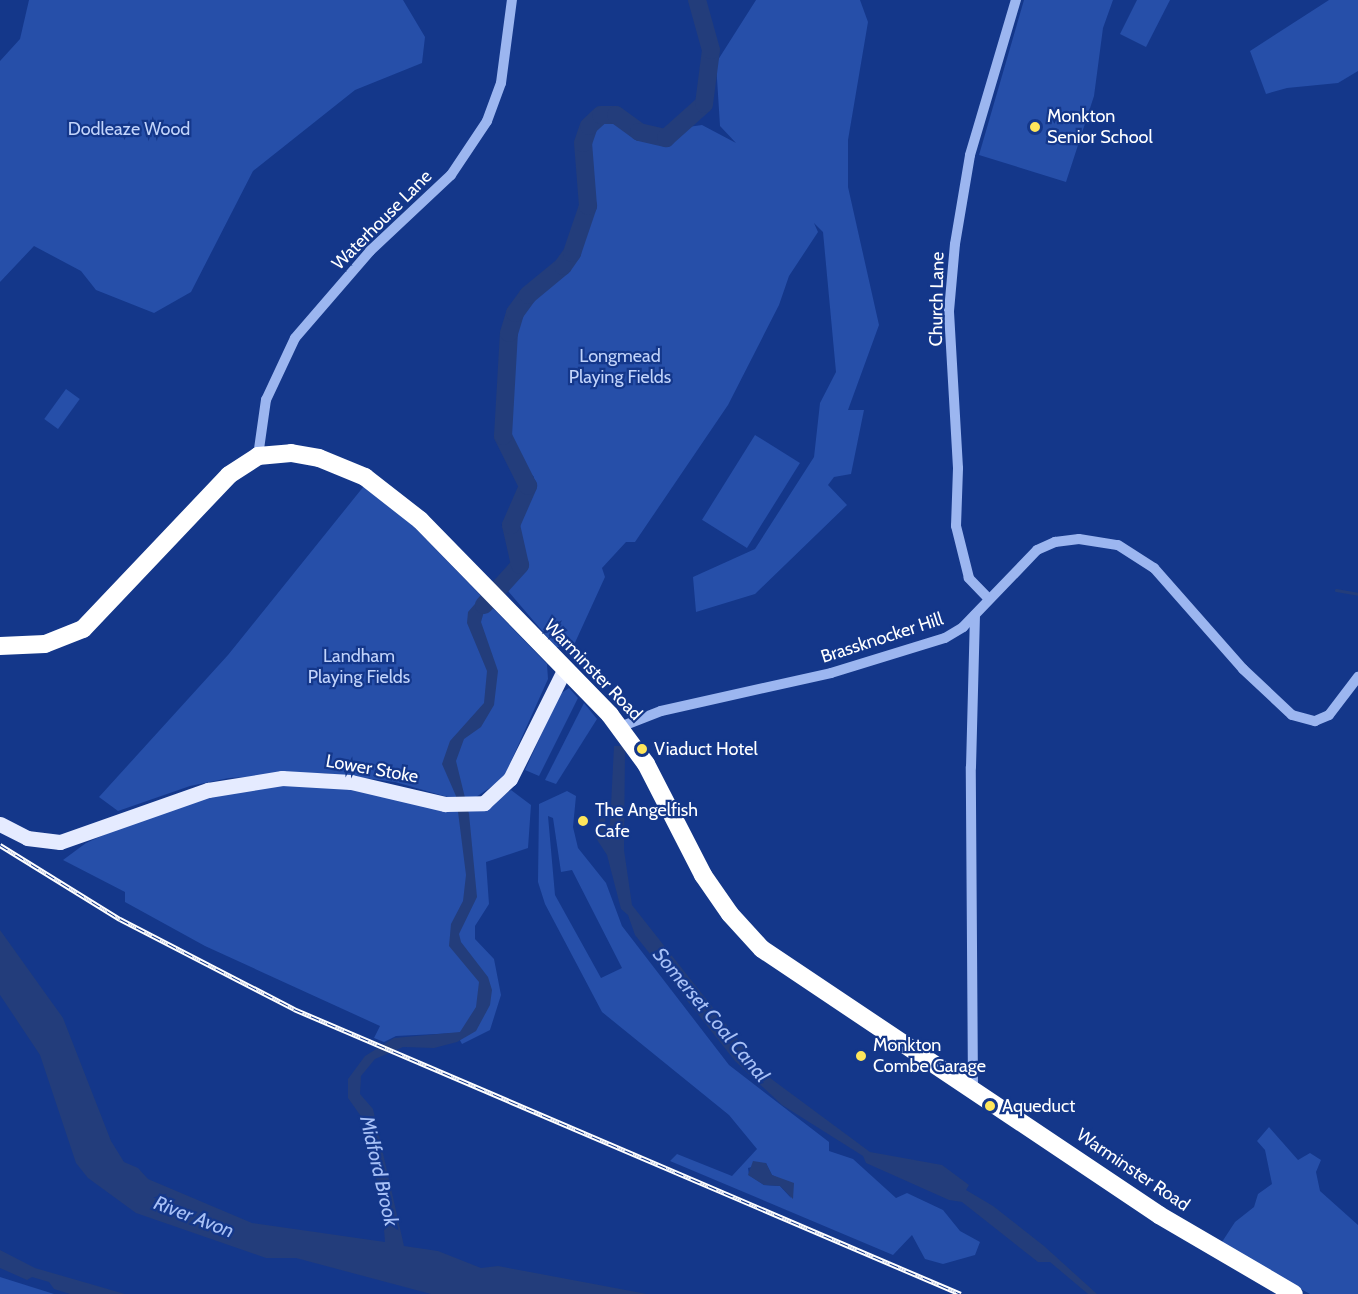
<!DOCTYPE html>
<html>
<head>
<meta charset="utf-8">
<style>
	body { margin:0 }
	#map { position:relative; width:1358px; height:1294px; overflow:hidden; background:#14378a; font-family:Cabin,sans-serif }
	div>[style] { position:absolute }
	.green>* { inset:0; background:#264fa9; transform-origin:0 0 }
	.water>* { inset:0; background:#233d7b }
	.stream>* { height:3px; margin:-1.5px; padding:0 1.5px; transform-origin:1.5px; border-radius:1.5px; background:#233d7b }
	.river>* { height:18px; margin:-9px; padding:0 9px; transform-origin:9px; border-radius:9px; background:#233d7b }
	.minor>* { height:10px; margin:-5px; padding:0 5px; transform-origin:5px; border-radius:5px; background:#9cb6f0 }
	.major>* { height:15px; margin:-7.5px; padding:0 7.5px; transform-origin:7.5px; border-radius:7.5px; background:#e5ebff }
	.highway>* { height:18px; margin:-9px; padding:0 9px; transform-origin:9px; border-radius:9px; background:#fff }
	.rail>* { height:5px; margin-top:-2.5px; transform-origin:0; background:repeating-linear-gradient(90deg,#14378a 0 9px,#fff 0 18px); box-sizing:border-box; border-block:2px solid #fff }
	.dots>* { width:16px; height:16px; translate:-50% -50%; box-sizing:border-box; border:3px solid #14378a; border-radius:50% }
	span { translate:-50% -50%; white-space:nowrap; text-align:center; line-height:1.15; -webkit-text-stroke:4.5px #14378a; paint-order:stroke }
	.poi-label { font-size:18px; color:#fff }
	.left { translate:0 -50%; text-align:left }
	.park-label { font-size:18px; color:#c2d4fb }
	.street-label { font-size:18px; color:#fff }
	.water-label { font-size:20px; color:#a8c1f7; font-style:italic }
</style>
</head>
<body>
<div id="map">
	<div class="green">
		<div style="clip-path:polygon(29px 0,403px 0,425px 37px,422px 63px,355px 90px,253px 171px,191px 292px,154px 313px,96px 290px,81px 271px,34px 246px,0 282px,0 61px,20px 39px)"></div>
		<div style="clip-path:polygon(756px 0,860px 0,868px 22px,848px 140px,848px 187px,879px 325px,848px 410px,864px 410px,851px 474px,834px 477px,828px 485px,847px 505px,755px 594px,696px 612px,693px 577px,755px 549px,814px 457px,820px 403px,836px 372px,823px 232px,814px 223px,818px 232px,789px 276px,779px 305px,728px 405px,635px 542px,626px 542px,602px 568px,605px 577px,573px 647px,556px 647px,508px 591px,527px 560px,519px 523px,534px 477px,515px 457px,503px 433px,515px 310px,569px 266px,584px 239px,591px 207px,591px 136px,598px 126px,607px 123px,620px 125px,630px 136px,666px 144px,688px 127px,702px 125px,736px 143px,720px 126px,716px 63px)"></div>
		<div style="clip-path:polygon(1024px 0,1113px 0,1103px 28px,1094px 96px,1066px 182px,979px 155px)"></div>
		<div style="clip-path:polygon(1137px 0,1170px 0,1146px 47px,1120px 34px)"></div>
		<div style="clip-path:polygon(1329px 0,1358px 0,1358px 71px,1338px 83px,1287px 88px,1266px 94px,1250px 51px)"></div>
		<div style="left:66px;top:389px;width:17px;height:37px;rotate:36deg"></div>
		<div style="left:755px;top:435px;width:53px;height:100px;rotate:32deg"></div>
		<div style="clip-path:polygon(364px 486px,389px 501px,547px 664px,548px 679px,503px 779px,476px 797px,451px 798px,395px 782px,325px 773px,229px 778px,190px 786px,118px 811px,99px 797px,228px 655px)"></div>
		<div style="clip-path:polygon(569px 688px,578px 698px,539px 776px,525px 770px,560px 694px)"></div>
		<div style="clip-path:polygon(584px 703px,597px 719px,556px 784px,545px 780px)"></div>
		<div style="clip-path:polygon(300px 783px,360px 788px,485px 810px,511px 790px,531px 805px,528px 848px,486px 862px,489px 904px,475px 926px,475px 939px,494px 959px,501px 995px,490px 1030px,462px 1044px,456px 1033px,396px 1036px,384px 1042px,374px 1038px,380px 1026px,205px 946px,125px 902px,125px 892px,63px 860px,86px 843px,146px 816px,228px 789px)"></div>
		<div style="clip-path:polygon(evenodd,567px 791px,576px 796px,573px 827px,578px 848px,606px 883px,622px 926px,729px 1065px,829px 1142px,829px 1151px,853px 1159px,896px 1198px,907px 1193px,943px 1210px,960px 1231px,980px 1242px,975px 1255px,943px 1264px,925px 1259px,912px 1235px,893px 1255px,670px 1161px,677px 1154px,732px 1176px,757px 1149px,729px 1115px,602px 1012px,545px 904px,538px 882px,539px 804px,567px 791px,548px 816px,553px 818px,561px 872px,572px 870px,622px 968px,601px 978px,555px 895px,548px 816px,567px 791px,766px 1163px,772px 1175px,786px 1182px,791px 1198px,780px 1186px,764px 1185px,749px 1175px,748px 1168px,766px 1163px)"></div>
		<div style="clip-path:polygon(1269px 1127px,1298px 1160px,1310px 1153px,1321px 1160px,1316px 1172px,1320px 1191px,1358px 1225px,1358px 1294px,1310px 1294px,1220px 1245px,1235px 1222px,1254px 1207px,1258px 1194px,1272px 1184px,1265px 1150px,1257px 1141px)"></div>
		<div style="clip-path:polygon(0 1277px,54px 1294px,0 1294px)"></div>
	</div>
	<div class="water">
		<div style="clip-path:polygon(487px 590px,495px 598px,485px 608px,481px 622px,498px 671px,494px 705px,481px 727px,464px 739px,456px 761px,469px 814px,477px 897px,459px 934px,461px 942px,488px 977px,492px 990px,490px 1005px,476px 1031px,457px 1042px,434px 1048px,403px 1047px,375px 1059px,361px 1076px,360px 1094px,373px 1109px,404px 1246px,438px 1251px,481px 1268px,498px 1266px,647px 1294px,431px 1294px,296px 1258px,266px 1258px,136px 1213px,88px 1178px,76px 1163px,40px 1055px,0 995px,0 930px,63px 1018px,111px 1141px,124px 1162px,138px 1168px,148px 1179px,252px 1223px,385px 1242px,381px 1192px,366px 1150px,365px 1122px,348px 1098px,348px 1079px,365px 1056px,394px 1038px,460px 1032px,476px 1007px,479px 982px,449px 946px,451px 924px,463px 901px,466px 875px,456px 796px,442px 764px,450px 741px,484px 703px,487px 671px,467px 623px,468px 612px)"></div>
		<div style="clip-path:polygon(614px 746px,623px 746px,625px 752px,624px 850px,632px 905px,766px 1075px,870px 1152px,942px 1165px,969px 1185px,966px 1190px,993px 1206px,1044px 1246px,1097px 1294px,1088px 1294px,1050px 1262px,1038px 1262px,962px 1202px,949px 1200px,866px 1163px,863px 1156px,782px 1105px,735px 1061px,635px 935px,628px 915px,621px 909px,607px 855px,594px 835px,594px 826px,599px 826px,600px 808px,606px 808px,605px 826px,610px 825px)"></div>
		<div style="clip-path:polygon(753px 1161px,766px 1163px,772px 1175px,794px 1183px,793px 1199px,780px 1186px,764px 1185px,748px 1175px)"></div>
		<div style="clip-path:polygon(0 1250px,35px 1268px,125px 1294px,70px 1294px,54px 1289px,49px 1282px,32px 1277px,27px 1280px,0 1268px)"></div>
	</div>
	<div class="stream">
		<div style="left:1336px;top:590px;width:22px;rotate:10deg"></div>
	</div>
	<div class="river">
		<div style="left:484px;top:605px;width:54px;rotate:-48deg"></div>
		<div style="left:520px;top:565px;width:41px;rotate:-102.7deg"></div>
		<div style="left:511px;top:525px;width:43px;rotate:-66.4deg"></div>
		<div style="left:528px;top:486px;width:56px;rotate:-116.6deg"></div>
		<div style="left:503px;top:436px;width:103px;rotate:-86.7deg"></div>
		<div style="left:509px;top:333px;width:21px;rotate:-73deg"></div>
		<div style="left:515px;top:313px;width:22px;rotate:-54deg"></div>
		<div style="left:528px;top:295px;width:45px;rotate:-39.6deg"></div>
		<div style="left:563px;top:266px;width:16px;rotate:-55deg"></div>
		<div style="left:572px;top:253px;width:50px;rotate:-71.2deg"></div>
		<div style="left:588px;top:206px;width:63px;rotate:-94.5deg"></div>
		<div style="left:583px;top:143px;width:18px;rotate:-71deg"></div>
		<div style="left:589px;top:126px;width:16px;rotate:-43deg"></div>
		<div style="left:601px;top:115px;width:15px"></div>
		<div style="left:616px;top:115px;width:29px;rotate:36deg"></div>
		<div style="left:639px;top:132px;width:28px;rotate:13deg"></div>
		<div style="left:666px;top:138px;width:51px;rotate:-41.8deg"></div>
		<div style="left:704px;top:104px;width:54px;rotate:-82.6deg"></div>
		<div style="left:711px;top:50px;width:52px;rotate:-105.6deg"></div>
	</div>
	<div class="minor">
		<div style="left:258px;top:456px;width:57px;rotate:-81.9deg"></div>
		<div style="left:266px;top:400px;width:68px;rotate:-64.9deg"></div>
		<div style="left:295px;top:338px;width:115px;rotate:-49.2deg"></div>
		<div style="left:370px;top:251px;width:111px;rotate:-43.2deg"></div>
		<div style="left:451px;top:175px;width:65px;rotate:-56.3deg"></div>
		<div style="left:487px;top:121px;width:40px;rotate:-69.8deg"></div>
		<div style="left:501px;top:83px;width:84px;rotate:-82.5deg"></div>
		<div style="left:988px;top:598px;width:28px;rotate:-134deg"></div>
		<div style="left:969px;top:578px;width:54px;rotate:-104deg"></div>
		<div style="left:956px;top:526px;width:58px;rotate:-88deg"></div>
		<div style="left:958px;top:468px;width:157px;rotate:-93.3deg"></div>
		<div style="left:949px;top:311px;width:67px;rotate:-84.9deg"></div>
		<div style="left:955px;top:244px;width:90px;rotate:-80.4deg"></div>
		<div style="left:970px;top:155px;width:162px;rotate:-73.5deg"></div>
		<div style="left:620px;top:727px;width:44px;rotate:-21.3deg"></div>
		<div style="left:661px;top:711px;width:174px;rotate:-12.6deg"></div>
		<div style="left:831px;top:673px;width:119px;rotate:-17.1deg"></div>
		<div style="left:945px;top:638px;width:21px;rotate:-31deg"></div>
		<div style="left:963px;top:627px;width:107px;rotate:-46.1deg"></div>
		<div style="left:1037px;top:550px;width:20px;rotate:-24deg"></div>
		<div style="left:1055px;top:542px;width:24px;rotate:-7deg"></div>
		<div style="left:1079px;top:539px;width:39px;rotate:9deg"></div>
		<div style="left:1118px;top:545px;width:43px;rotate:32.6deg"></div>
		<div style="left:1154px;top:568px;width:135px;rotate:48.6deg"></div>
		<div style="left:1243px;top:669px;width:67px;rotate:43.2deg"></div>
		<div style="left:1292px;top:715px;width:24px;rotate:15deg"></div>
		<div style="left:1315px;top:721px;width:15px;rotate:-23deg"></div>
		<div style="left:1329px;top:715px;width:48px;rotate:-52.7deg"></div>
		<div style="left:973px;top:1089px;width:322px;rotate:-90.4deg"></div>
		<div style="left:971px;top:767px;width:152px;rotate:-88.5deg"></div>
	</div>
	<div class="major">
		<div style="left:0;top:824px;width:30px;rotate:27deg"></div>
		<div style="left:27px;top:838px;width:33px;rotate:7deg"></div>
		<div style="left:60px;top:842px;width:157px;rotate:-19.4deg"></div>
		<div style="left:208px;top:790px;width:75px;rotate:-9.2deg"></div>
		<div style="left:282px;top:778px;width:69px;rotate:3.3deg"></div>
		<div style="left:351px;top:782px;width:97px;rotate:13.2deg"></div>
		<div style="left:445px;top:804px;width:39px;rotate:-1deg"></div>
		<div style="left:484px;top:803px;width:35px;rotate:-43deg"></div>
		<div style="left:510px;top:779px;width:122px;rotate:-63.6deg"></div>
	</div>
	<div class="highway">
		<div style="left:0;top:646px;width:45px;rotate:-2.5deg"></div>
		<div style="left:45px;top:644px;width:41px;rotate:-21.5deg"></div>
		<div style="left:83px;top:629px;width:212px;rotate:-46.5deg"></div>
		<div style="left:229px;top:475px;width:35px;rotate:-33deg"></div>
		<div style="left:258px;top:456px;width:33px;rotate:-5deg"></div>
		<div style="left:291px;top:453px;width:28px;rotate:10deg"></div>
		<div style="left:319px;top:458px;width:50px;rotate:22.4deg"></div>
		<div style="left:365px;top:477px;width:70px;rotate:38deg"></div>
		<div style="left:420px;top:520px;width:272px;rotate:45.7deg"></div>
		<div style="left:610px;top:715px;width:61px;rotate:53.7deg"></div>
		<div style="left:646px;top:764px;width:125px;rotate:62.8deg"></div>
		<div style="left:703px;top:875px;width:47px;rotate:55.3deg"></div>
		<div style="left:730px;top:914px;width:47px;rotate:47.6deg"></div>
		<div style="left:762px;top:949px;width:478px;rotate:33.8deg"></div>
		<div style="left:1159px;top:1215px;width:156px;rotate:30.3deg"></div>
	</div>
	<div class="rail">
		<div style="left:0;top:845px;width:141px;rotate:31.7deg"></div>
		<div style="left:120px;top:919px;width:196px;rotate:27.3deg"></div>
		<div style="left:294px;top:1009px;width:725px;rotate:23.14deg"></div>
	</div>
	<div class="dots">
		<div style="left:1035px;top:127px;background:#ffe65b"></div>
		<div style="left:642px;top:749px;background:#ffe65b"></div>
		<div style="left:583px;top:821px;background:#ffe65b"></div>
		<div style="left:861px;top:1056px;background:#ffe65b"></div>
		<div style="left:990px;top:1106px;background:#ffe65b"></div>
	</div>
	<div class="poi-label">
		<span class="left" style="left:1047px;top:127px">Monkton<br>Senior School</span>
		<span class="left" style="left:654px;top:749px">Viaduct Hotel</span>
		<span class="left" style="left:595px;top:821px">The Angelfish<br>Cafe</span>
		<span class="left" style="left:873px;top:1056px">Monkton<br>Combe Garage</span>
		<span class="left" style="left:1002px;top:1106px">Aqueduct</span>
	</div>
	<div class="park-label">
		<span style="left:129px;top:129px">Dodleaze Wood</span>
		<span style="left:620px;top:367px">Longmead<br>Playing Fields</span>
		<span style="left:359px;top:667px">Landham<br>Playing Fields</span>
	</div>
	<div class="street-label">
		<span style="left:382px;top:220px;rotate:-45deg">Waterhouse Lane</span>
		<span style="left:937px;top:299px;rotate:-89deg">Church Lane</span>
		<span style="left:882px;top:638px;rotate:-18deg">Brassknocker Hill</span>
		<span style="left:593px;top:670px;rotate:46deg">Warminster Road</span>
		<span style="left:372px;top:769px;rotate:10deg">Lower Stoke</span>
		<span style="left:1133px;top:1170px;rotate:34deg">Warminster Road</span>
	</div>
	<div class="water-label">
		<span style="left:711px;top:1015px;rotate:50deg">Somerset Coal Canal</span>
		<span style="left:379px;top:1171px;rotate:77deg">Midford Brook</span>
		<span style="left:194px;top:1217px;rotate:21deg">River Avon</span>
	</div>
</div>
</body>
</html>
